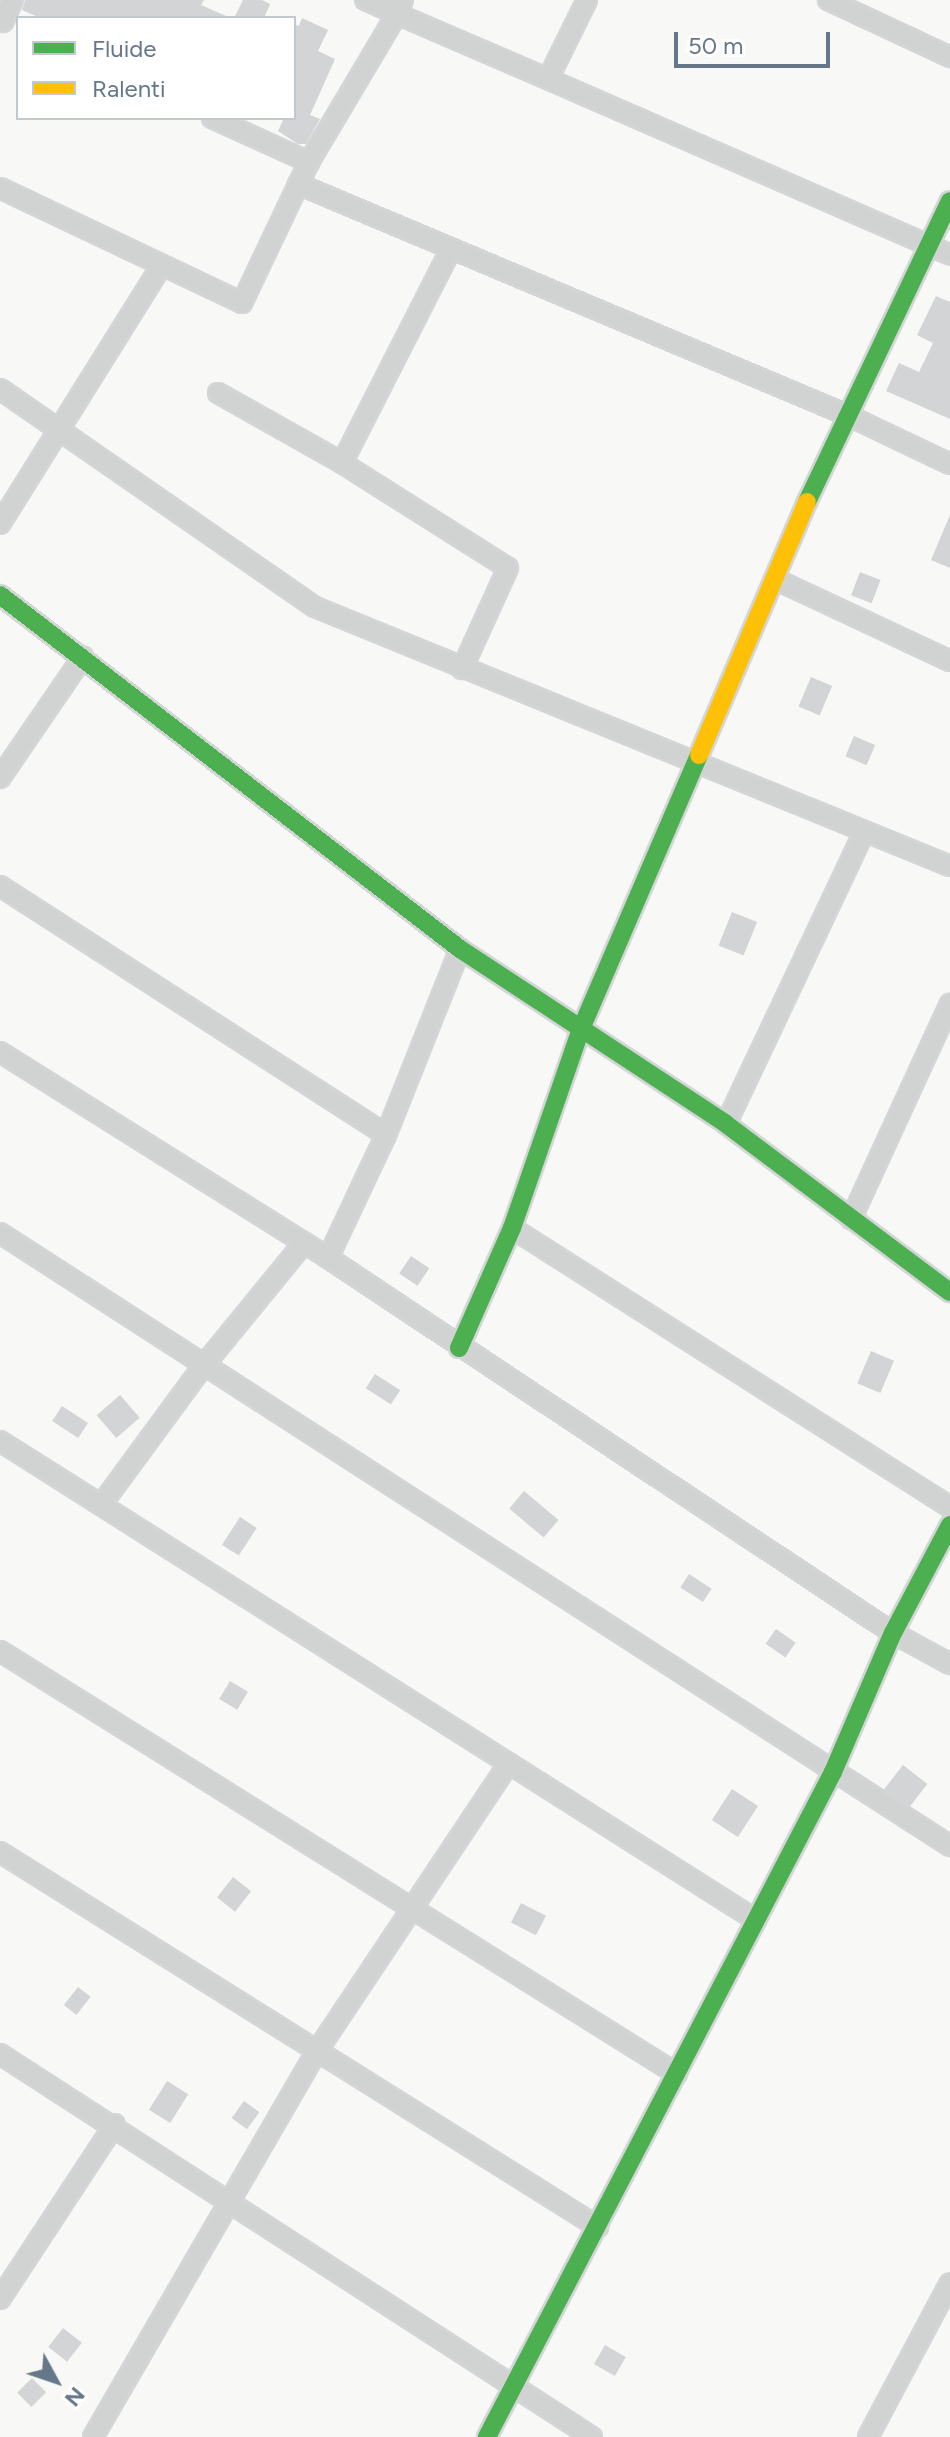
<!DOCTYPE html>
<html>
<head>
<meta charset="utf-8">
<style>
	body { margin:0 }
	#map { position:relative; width:950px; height:2437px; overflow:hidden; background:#f8f8f7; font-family:Figtree,sans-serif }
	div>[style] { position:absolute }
	.building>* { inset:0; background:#d3d4d5; transform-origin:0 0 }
	.roads { filter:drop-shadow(2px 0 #d3d5d6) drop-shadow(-2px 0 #d3d5d6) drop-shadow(0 2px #d3d5d6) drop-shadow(0 -2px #d3d5d6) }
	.street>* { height:18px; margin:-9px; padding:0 9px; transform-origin:9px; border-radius:9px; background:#d1d3d3 }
	.fast>* { height:18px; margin:-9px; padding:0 9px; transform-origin:9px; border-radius:9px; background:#4caf50 }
	.slow>* { height:18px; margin:-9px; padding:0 9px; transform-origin:9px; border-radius:9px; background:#ffc107 }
	span { translate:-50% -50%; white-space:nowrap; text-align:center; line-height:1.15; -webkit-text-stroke:8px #fff; paint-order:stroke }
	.legend { position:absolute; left:16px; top:16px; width:280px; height:104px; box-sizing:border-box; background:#fff; border:2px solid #c1c9d0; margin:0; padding:10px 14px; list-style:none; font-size:24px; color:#657789 }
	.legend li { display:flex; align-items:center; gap:16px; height:40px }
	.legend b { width:40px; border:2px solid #c1c9d0 }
	.north { position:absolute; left:16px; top:2341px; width:80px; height:80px; -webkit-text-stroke:6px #fff; paint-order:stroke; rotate:130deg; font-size:22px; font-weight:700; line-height:32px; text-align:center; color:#657789 }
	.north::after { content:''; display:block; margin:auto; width:28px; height:36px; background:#657789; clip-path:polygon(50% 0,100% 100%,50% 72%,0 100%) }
	.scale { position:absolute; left:674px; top:32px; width:156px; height:36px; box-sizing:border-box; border:4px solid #657789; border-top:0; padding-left:10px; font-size:24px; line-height:28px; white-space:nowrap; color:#657789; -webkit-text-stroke:6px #fff; paint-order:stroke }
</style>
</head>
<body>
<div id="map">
	<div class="building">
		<div style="clip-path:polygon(25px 0,204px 0,201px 5px,231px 18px,40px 18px,22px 10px)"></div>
		<div style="clip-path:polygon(243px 0,262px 0,270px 4px,264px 18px,234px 18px)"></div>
		<div style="clip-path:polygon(302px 18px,328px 30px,318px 51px,335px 59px,310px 115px,320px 119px,306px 144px,298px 144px,278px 131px,284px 118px,294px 118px,294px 24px,299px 26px)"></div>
		<div style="clip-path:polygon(936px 296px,950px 302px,950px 419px,886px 391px,899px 363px,919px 372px,933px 343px,917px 335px)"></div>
		<div style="clip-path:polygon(950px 515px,950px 568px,931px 560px)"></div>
		<div style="left:860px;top:572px;width:22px;height:25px;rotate:21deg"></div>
		<div style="left:811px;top:677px;width:23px;height:32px;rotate:23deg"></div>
		<div style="left:854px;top:736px;width:23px;height:22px;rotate:23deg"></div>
		<div style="left:732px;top:912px;width:27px;height:36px;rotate:22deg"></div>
		<div style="left:411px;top:1256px;width:22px;height:21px;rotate:34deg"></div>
		<div style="left:871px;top:1351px;width:25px;height:35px;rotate:23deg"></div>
		<div style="left:375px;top:1374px;width:30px;height:17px;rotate:33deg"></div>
		<div style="left:120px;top:1395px;width:30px;height:31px;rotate:49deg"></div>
		<div style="left:62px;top:1406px;width:31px;height:18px;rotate:33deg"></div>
		<div style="left:524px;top:1491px;width:45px;height:23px;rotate:40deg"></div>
		<div style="left:240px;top:1517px;width:20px;height:33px;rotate:33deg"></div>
		<div style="left:689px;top:1574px;width:27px;height:16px;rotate:33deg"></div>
		<div style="left:776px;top:1629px;width:24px;height:18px;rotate:35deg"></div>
		<div style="left:230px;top:1681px;width:21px;height:21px;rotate:31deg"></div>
		<div style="left:903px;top:1765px;width:31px;height:31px;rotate:38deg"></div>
		<div style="left:732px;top:1789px;width:31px;height:37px;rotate:33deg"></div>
		<div style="left:233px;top:1877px;width:23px;height:26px;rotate:38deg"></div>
		<div style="left:521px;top:1903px;width:28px;height:22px;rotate:27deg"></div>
		<div style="left:78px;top:1987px;width:16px;height:23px;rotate:38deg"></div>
		<div style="left:167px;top:2081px;width:25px;height:34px;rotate:32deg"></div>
		<div style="left:244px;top:2101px;width:19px;height:21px;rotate:36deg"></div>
		<div style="left:63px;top:2328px;width:24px;height:24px;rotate:38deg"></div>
		<div style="left:605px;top:2345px;width:24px;height:22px;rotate:30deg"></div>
		<div style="left:32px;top:2378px;width:20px;height:21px;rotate:45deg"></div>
	</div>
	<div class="roads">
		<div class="street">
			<div style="left:403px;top:0;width:15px;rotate:113deg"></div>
			<div style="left:397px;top:14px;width:164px;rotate:23.3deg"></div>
			<div style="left:548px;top:79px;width:88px;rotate:-63.7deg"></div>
			<div style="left:828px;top:0;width:135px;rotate:25deg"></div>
			<div style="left:3px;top:22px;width:24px;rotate:-66deg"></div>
			<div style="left:548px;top:79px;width:439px;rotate:23.6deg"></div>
			<div style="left:212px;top:118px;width:107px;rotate:24.4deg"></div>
			<div style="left:298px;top:184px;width:593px;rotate:22.81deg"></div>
			<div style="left:845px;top:414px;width:116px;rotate:25.5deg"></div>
			<div style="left:0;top:188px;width:268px;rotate:25.4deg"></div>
			<div style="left:242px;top:303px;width:156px;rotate:-64.6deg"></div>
			<div style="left:309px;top:162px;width:172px;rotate:-59.3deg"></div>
			<div style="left:397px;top:14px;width:35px;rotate:-156deg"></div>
			<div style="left:0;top:389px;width:383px;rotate:34.7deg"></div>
			<div style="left:315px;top:607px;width:686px;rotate:22.19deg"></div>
			<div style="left:218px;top:393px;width:142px;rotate:29.4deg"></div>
			<div style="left:342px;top:463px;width:196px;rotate:32.3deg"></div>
			<div style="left:508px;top:568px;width:111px;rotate:114.5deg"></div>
			<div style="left:342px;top:463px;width:240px;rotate:-63deg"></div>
			<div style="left:0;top:524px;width:304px;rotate:-58deg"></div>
			<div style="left:777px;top:580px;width:191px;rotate:25.1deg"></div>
			<div style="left:0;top:778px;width:147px;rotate:-55.6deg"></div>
			<div style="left:0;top:886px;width:459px;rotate:32.8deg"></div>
			<div style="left:0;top:1052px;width:387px;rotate:32.1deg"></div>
			<div style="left:328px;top:1258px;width:678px;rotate:33.57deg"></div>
			<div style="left:893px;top:1633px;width:65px;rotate:28.5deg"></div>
			<div style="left:726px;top:1124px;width:323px;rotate:-64.7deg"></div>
			<div style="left:851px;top:1219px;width:237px;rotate:-65.3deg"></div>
			<div style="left:512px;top:1228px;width:519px;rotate:32.5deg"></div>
			<div style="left:0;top:1233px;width:1131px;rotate:32.83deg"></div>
			<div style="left:328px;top:1258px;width:136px;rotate:-64.8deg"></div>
			<div style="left:386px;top:1135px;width:200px;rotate:-68.3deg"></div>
			<div style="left:0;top:1441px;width:895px;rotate:32.36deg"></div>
			<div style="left:101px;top:1505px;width:174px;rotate:-53.7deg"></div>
			<div style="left:204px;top:1365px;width:158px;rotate:-50.7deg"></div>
			<div style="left:0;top:1651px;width:798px;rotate:32deg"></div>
			<div style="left:0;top:1852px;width:706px;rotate:32.09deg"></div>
			<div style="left:0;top:2054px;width:705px;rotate:32.9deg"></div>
			<div style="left:0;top:2299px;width:209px;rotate:-56.7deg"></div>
			<div style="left:93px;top:2437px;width:446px;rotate:-59.9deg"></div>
			<div style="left:317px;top:2051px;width:346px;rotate:-56.3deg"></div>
			<div style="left:868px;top:2437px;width:174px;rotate:-62deg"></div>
		</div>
		<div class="fast">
			<div style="left:807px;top:502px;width:333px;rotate:-64.6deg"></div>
			<div style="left:0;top:595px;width:580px;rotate:37.58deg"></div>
			<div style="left:460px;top:949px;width:318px;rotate:33.3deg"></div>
			<div style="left:726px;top:1124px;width:280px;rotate:36.9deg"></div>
			<div style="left:459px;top:1348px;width:131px;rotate:-66.2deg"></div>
			<div style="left:512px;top:1228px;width:211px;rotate:-70.9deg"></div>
			<div style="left:581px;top:1029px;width:298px;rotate:-66.7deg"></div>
			<div style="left:487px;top:2437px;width:750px;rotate:-62.51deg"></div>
			<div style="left:833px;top:1772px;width:151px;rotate:-66.7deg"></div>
			<div style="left:893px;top:1633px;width:122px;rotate:-62.2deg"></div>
		</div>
		<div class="slow">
			<div style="left:699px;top:755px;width:275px;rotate:-66.9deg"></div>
		</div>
	</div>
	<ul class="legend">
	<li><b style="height:10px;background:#4caf50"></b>Fluide</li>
	<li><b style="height:10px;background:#ffc107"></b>Ralenti</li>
	</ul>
	<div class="north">N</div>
	<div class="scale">50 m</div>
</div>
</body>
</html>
